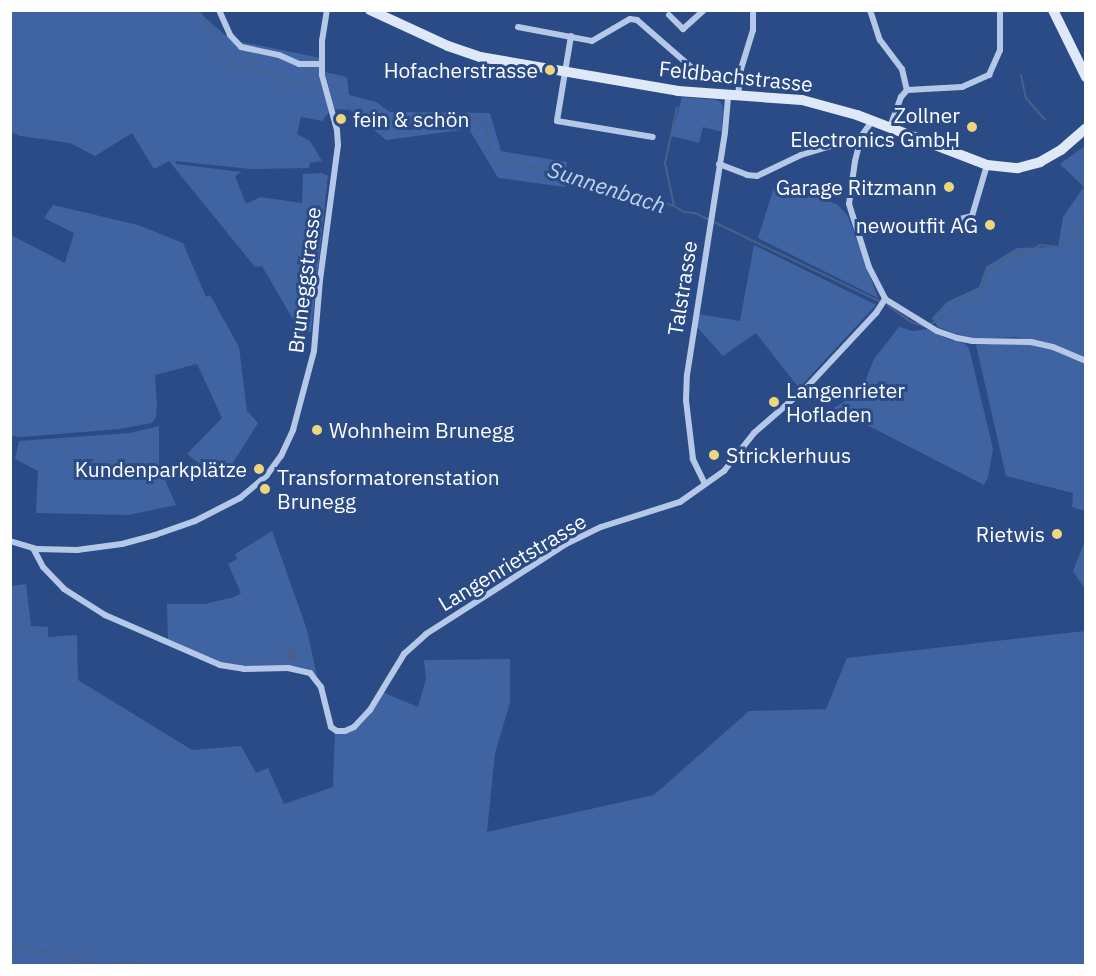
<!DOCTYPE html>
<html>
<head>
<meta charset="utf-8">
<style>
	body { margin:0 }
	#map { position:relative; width:1096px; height:976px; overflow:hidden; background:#2b4b86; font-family:"IBM Plex Sans",sans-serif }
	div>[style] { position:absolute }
	.green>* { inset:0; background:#4064a2 }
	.water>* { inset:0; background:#49608a }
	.stream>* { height:2px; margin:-1px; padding:0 1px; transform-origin:1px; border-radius:1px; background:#49608a }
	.street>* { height:6px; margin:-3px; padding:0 3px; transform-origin:3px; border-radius:3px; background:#b6c8e7 }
	.secondary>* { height:10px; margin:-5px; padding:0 5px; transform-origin:5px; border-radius:5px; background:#dfe8f7 }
	.dots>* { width:16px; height:16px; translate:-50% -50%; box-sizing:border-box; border:3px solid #2b4b86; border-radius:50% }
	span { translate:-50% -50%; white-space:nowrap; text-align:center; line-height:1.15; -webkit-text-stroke:6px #2b4b86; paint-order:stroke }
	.poi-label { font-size:21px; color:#fff }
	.right { translate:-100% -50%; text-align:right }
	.left { translate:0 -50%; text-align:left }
	.street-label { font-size:21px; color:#fff }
	.water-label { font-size:22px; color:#c2d3ef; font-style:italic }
	.frame { position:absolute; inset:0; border:12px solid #fff; pointer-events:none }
</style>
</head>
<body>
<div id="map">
	<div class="green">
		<div style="clip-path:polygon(10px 11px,197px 11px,231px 40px,321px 58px,330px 111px,322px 121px,301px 117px,297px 134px,310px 141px,322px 161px,310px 163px,309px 168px,251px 169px,175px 161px,177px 164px,241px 172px,235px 176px,246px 204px,260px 197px,302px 203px,303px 174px,322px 173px,328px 176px,311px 332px,298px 328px,262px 266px,255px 267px,169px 161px,154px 169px,132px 133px,95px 156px,70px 143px,20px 136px,11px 132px)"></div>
		<div style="clip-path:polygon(325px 72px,347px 77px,349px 95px,376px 102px,390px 112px,490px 113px,501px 151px,567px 162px,565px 187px,498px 178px,469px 129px,386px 140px,350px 110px,334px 109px)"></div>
		<div style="clip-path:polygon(682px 97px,718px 100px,723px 106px,722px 132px,703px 127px,699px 143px,671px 136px)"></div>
		<div style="clip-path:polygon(1085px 146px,1085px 358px,1052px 344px,1016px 337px,970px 339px,938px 327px,932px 318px,947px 302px,979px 287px,986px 267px,1017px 248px,1058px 247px,1063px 217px,1084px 187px,1060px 164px)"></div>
		<div style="clip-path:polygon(776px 181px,838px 205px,848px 216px,878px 298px,758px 238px)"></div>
		<div style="clip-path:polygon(53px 205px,138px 225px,183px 243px,206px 297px,210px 295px,239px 347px,247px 411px,258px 423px,222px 480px,187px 454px,222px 418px,197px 364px,155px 375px,157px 405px,156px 417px,152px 423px,119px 429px,22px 437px,11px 436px,11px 235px,65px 263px,74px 233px,44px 218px)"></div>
		<div style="clip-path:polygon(754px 245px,876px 305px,799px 388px,756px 333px,723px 356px,697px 327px,698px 314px,740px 321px)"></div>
		<div style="clip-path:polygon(899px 327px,913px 331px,928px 329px,948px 339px,965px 344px,969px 348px,993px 449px,988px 477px,984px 485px,834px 408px,861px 391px,874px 359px)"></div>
		<div style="clip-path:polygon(1022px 342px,1053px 349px,1085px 363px,1085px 511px,1072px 507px,1073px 493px,1006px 476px,976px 345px)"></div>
		<div style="clip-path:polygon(159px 426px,159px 467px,176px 505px,128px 515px,36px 513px,38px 471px,15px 459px,19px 441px,130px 433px)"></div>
		<div style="clip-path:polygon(272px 531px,307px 630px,318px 681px,301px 670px,237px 669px,168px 642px,167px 604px,205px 604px,234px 597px,241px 593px,228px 564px,237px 559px,235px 554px)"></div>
		<div style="clip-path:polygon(1085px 541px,1086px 589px,1085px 589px,1073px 571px)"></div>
		<div style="clip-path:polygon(26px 584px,31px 626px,48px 627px,48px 637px,77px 635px,78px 680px,192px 750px,241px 746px,256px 773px,268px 768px,284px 804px,333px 787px,335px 730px,348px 730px,382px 692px,418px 707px,426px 679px,424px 660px,510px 659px,510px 703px,495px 753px,487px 832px,654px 795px,749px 711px,826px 709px,847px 658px,1085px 631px,1085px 965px,11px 966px,11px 586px)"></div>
	</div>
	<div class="water">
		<div style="clip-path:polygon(292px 645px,295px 648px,296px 659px,283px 660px)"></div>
	</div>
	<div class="stream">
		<div style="left:199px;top:10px;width:67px;rotate:58.4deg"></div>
		<div style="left:234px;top:67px;width:31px;rotate:9deg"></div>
		<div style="left:265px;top:72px;width:13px;rotate:18deg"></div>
		<div style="left:277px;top:76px;width:12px;rotate:42deg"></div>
		<div style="left:286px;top:84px;width:11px;rotate:10deg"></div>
		<div style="left:297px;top:86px;width:17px;rotate:-10deg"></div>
		<div style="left:1021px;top:75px;width:24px;rotate:78deg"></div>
		<div style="left:1026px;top:98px;width:29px;rotate:49deg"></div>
		<div style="left:332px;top:85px;width:26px;rotate:54deg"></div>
		<div style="left:347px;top:106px;width:45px;rotate:26.6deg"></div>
		<div style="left:387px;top:126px;width:16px;rotate:-15deg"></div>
		<div style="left:402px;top:122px;width:13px;rotate:32deg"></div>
		<div style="left:413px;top:129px;width:21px;rotate:-37deg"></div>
		<div style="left:430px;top:116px;width:20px;rotate:15deg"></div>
		<div style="left:449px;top:121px;width:32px;rotate:-5deg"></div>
		<div style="left:481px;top:118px;width:8px;rotate:50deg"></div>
		<div style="left:486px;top:124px;width:26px;rotate:83deg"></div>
		<div style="left:489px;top:150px;width:7px;rotate:63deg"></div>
		<div style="left:492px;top:156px;width:13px;rotate:29deg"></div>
		<div style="left:503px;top:162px;width:40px;rotate:8.5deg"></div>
		<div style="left:543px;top:168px;width:13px;rotate:-4deg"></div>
		<div style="left:556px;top:167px;width:39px;rotate:24deg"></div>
		<div style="left:592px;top:183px;width:12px"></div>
		<div style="left:604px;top:183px;width:15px;rotate:28deg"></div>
		<div style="left:617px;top:190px;width:22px;rotate:10deg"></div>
		<div style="left:639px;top:194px;width:37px;rotate:19deg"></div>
		<div style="left:674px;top:206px;width:12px;rotate:31deg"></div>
		<div style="left:684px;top:212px;width:11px;rotate:5deg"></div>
		<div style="left:695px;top:213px;width:204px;rotate:25.6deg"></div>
		<div style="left:1084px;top:155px;width:2px"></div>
		<div style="left:674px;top:206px;width:44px;rotate:-101.8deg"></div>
		<div style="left:665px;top:163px;width:57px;rotate:-77.9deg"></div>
		<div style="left:887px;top:305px;width:29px;rotate:35deg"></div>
		<div style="left:911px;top:322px;width:17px;rotate:17deg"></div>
		<div style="left:931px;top:324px;width:22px;rotate:-34deg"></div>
		<div style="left:949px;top:312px;width:14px;rotate:-56deg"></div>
		<div style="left:957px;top:300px;width:22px;rotate:-3deg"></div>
		<div style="left:979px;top:299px;width:29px;rotate:-74deg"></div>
		<div style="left:987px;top:271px;width:12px;rotate:-20deg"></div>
		<div style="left:998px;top:267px;width:6px;rotate:-59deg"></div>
		<div style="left:1001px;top:262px;width:14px;rotate:-34deg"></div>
		<div style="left:1013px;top:254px;width:11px;rotate:5deg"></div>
		<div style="left:1024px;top:255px;width:19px;rotate:-32deg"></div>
		<div style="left:1040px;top:245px;width:19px;rotate:6deg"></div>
		<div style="left:1059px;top:247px;width:41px;rotate:-48.9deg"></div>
		<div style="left:10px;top:947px;width:30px;rotate:6deg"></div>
		<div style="left:40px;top:950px;width:63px;rotate:14.7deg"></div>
		<div style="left:105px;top:966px;width:32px;rotate:-7deg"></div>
	</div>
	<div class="street">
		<div style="left:219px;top:10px;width:27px;rotate:66deg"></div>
		<div style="left:230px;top:35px;width:16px;rotate:47deg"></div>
		<div style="left:241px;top:47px;width:39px;rotate:12deg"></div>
		<div style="left:279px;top:55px;width:22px;rotate:24deg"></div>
		<div style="left:299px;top:64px;width:22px"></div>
		<div style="left:870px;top:10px;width:32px;rotate:72deg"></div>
		<div style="left:880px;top:40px;width:36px;rotate:53deg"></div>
		<div style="left:902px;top:69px;width:22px;rotate:77deg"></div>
		<div style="left:669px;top:15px;width:20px;rotate:45deg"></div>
		<div style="left:683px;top:29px;width:28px;rotate:-42deg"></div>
		<div style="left:518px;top:27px;width:75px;rotate:10.7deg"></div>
		<div style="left:592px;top:41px;width:44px;rotate:-30.1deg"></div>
		<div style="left:630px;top:19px;width:7px;rotate:8deg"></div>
		<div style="left:637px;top:20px;width:91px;rotate:41deg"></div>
		<div style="left:571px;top:36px;width:86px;rotate:99.4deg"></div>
		<div style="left:557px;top:121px;width:97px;rotate:9.5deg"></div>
		<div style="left:738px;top:96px;width:27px;rotate:-84deg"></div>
		<div style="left:741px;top:69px;width:41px;rotate:-72.9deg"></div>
		<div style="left:753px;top:30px;width:20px;rotate:-90deg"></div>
		<div style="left:872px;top:121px;width:19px;rotate:125deg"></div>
		<div style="left:861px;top:137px;width:25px;rotate:104deg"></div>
		<div style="left:855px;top:161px;width:43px;rotate:97.9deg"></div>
		<div style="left:849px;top:204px;width:66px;rotate:72.4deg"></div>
		<div style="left:869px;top:267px;width:36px;rotate:63deg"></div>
		<div style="left:885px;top:299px;width:61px;rotate:31.6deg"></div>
		<div style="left:937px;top:331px;width:21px;rotate:19deg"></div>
		<div style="left:957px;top:338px;width:16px;rotate:11deg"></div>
		<div style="left:973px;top:341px;width:58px;rotate:1deg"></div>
		<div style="left:1031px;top:342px;width:23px;rotate:13deg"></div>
		<div style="left:1053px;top:347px;width:36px;rotate:23deg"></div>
		<div style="left:890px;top:127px;width:32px;rotate:-70deg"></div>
		<div style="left:901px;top:97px;width:9px;rotate:-49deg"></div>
		<div style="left:907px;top:90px;width:55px;rotate:-3.1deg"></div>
		<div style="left:962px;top:87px;width:30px;rotate:-24deg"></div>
		<div style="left:989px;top:75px;width:27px;rotate:-66deg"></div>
		<div style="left:1000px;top:50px;width:40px;rotate:-90deg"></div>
		<div style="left:719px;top:164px;width:30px;rotate:21deg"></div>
		<div style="left:747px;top:175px;width:10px;rotate:6deg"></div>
		<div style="left:757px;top:176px;width:49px;rotate:-25.5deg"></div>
		<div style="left:801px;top:155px;width:63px;rotate:-16.7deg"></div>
		<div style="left:960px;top:219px;width:12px;rotate:-14deg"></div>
		<div style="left:972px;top:216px;width:53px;rotate:-73.6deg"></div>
		<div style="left:705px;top:484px;width:28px;rotate:-116deg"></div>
		<div style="left:693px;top:459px;width:59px;rotate:-96.8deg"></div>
		<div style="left:686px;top:400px;width:25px;rotate:-88deg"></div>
		<div style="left:687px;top:375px;width:246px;rotate:-81.1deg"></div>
		<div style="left:725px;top:132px;width:37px;rotate:-85deg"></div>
		<div style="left:10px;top:541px;width:28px;rotate:17deg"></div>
		<div style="left:37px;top:549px;width:40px;rotate:1.4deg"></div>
		<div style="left:77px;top:550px;width:45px;rotate:-7.6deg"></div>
		<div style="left:122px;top:544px;width:34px;rotate:-15deg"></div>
		<div style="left:155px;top:535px;width:42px;rotate:-19.3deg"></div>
		<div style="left:195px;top:521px;width:51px;rotate:-27.1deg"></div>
		<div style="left:240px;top:498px;width:35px;rotate:-40deg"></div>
		<div style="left:267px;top:475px;width:24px;rotate:-54deg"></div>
		<div style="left:281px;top:456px;width:29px;rotate:-65deg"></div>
		<div style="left:293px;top:430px;width:82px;rotate:-75.1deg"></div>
		<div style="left:314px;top:351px;width:71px;rotate:-85.2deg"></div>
		<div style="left:320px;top:280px;width:136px;rotate:-82.4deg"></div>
		<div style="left:338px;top:145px;width:15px;rotate:-94deg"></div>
		<div style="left:337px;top:130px;width:57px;rotate:-105.3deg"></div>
		<div style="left:322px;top:75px;width:34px;rotate:-90deg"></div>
		<div style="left:322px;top:41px;width:31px;rotate:-81deg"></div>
		<div style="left:33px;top:548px;width:21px;rotate:62deg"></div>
		<div style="left:43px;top:567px;width:30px;rotate:46deg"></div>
		<div style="left:64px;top:589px;width:49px;rotate:32.4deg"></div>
		<div style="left:105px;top:615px;width:125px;rotate:23.5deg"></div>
		<div style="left:220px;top:665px;width:24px;rotate:9deg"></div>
		<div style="left:244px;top:669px;width:44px;rotate:-1.3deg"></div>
		<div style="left:288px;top:668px;width:23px;rotate:13deg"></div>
		<div style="left:310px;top:673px;width:18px;rotate:52deg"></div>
		<div style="left:321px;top:687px;width:41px;rotate:76deg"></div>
		<div style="left:331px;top:727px;width:7px;rotate:34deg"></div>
		<div style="left:337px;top:731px;width:8px"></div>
		<div style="left:345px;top:731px;width:10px;rotate:-24deg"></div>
		<div style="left:354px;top:727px;width:23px;rotate:-47deg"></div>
		<div style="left:370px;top:710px;width:66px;rotate:-58.7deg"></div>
		<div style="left:404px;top:654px;width:30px;rotate:-42deg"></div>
		<div style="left:426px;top:634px;width:166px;rotate:-32.7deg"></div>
		<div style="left:566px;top:544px;width:39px;rotate:-26deg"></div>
		<div style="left:601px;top:527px;width:83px;rotate:-17.6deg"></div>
		<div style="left:680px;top:502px;width:54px;rotate:-35.2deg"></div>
		<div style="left:724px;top:471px;width:48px;rotate:-51.7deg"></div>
		<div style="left:754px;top:433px;width:69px;rotate:-40.9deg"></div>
		<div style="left:806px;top:388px;width:103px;rotate:-47deg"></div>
		<div style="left:876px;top:313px;width:17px;rotate:-57deg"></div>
	</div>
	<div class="secondary">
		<div style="left:370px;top:10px;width:86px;rotate:24.8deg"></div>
		<div style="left:448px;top:46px;width:34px;rotate:19deg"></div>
		<div style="left:480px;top:57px;width:201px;rotate:9.7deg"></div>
		<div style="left:678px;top:91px;width:124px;rotate:4.2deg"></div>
		<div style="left:802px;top:100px;width:57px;rotate:15.3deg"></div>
		<div style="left:857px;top:115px;width:139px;rotate:21deg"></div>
		<div style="left:987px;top:165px;width:31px;rotate:6deg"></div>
		<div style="left:1018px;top:168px;width:23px;rotate:-15deg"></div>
		<div style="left:1040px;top:162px;width:24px;rotate:-30deg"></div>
		<div style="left:1061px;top:150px;width:33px;rotate:-41deg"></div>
		<div style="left:1053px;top:10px;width:75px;rotate:63.8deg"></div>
	</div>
	<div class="dots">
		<div style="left:550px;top:70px;background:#edd67e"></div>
		<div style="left:341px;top:119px;background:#edd67e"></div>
		<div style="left:972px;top:127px;background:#edd67e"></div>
		<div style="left:949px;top:187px;background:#edd67e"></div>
		<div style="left:990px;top:225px;background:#edd67e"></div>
		<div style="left:774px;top:402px;background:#edd67e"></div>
		<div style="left:317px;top:430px;background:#edd67e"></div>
		<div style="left:714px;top:455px;background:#edd67e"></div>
		<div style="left:259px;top:469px;background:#edd67e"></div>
		<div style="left:265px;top:489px;background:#edd67e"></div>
		<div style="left:1057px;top:534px;background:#edd67e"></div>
	</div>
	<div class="poi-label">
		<span class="right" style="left:538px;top:70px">Hofacherstrasse</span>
		<span class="right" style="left:960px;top:127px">Zollner<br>Electronics GmbH</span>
		<span class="left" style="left:353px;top:119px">fein &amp; schön</span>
		<span class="right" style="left:937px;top:187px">Garage Ritzmann</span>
		<span class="right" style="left:978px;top:225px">newoutfit AG</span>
		<span class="left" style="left:786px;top:402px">Langenrieter<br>Hofladen</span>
		<span class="left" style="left:329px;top:430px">Wohnheim Brunegg</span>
		<span class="left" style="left:726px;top:455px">Stricklerhuus</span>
		<span class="right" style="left:247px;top:469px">Kundenparkplätze</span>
		<span class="left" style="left:277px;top:489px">Transformatorenstation<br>Brunegg</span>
		<span class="right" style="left:1045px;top:534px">Rietwis</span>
	</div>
	<div class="street-label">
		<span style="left:736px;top:76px;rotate:6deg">Feldbachstrasse</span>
		<span style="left:304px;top:280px;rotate:-83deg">Bruneggstrasse</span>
		<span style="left:682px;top:288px;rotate:-81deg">Talstrasse</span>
		<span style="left:512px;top:562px;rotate:-31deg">Langenrietstrasse</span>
	</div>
	<div class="water-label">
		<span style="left:607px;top:187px;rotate:18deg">Sunnenbach</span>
	</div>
	<div class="frame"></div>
</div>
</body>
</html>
